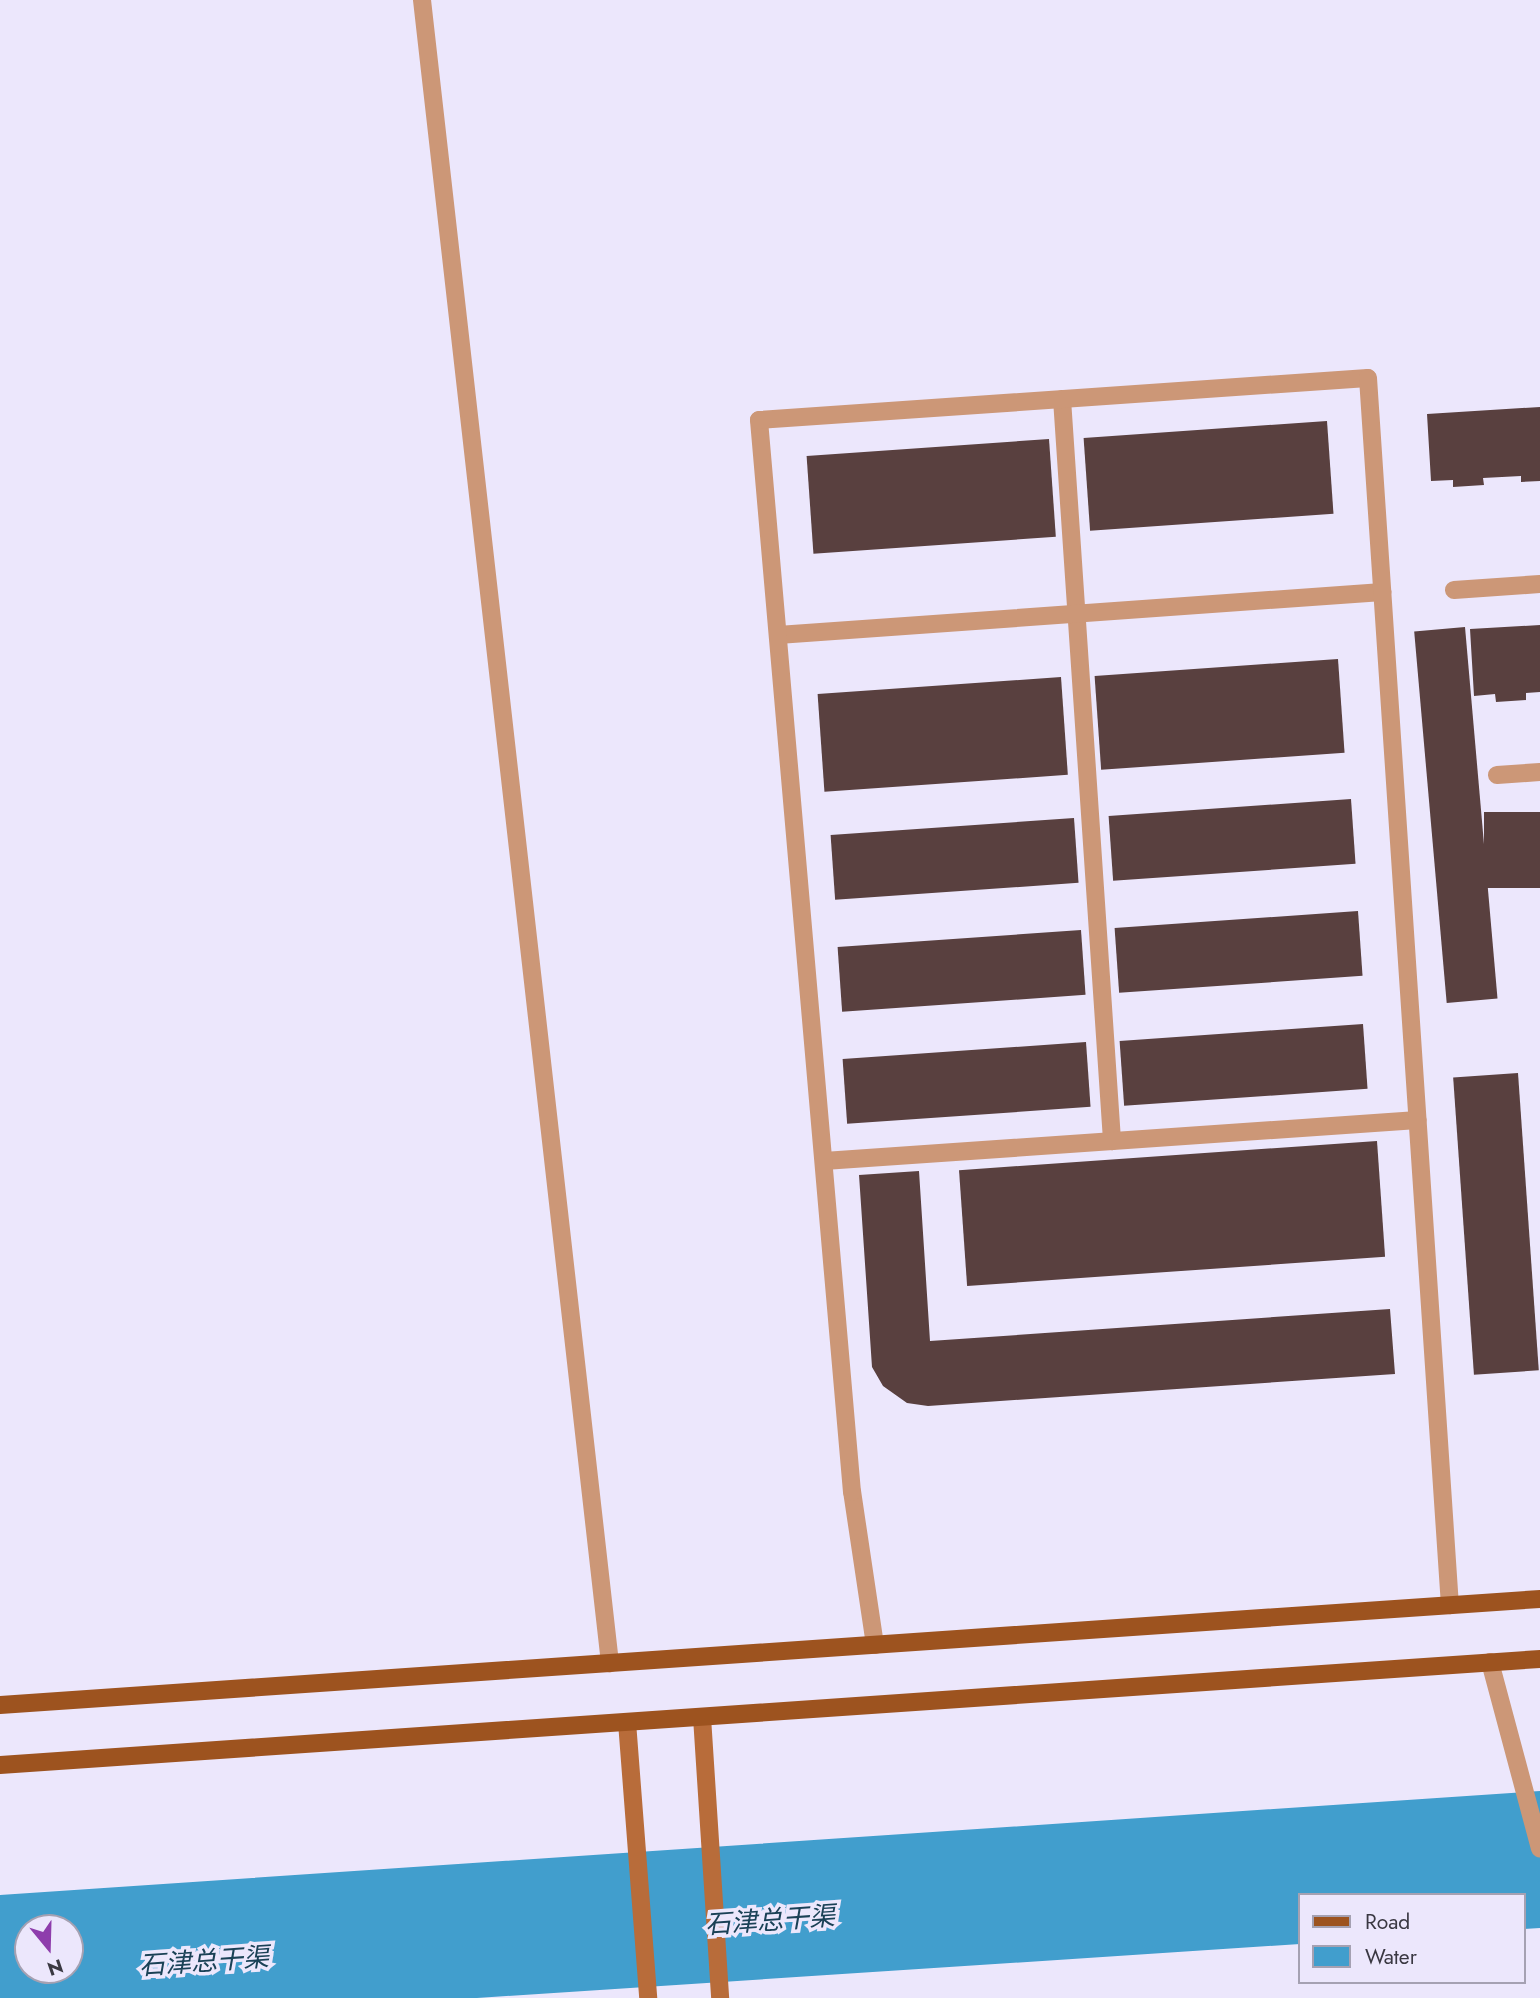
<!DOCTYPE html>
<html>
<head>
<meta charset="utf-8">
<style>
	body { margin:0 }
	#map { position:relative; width:1540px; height:1998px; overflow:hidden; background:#ece7fc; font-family:Jost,"Noto Sans SC",sans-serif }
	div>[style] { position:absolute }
	.water>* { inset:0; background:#419ecd }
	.building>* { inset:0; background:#59403f; transform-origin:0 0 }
	.lane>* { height:18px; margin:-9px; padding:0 9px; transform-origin:9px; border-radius:9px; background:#cc9777 }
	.street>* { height:18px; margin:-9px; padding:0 9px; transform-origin:9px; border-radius:9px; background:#cc9777 }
	.secondary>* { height:18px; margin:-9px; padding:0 9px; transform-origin:9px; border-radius:9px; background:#b86c3a }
	.primary>* { height:18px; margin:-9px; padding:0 9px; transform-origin:9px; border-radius:9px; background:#9d531f }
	span { translate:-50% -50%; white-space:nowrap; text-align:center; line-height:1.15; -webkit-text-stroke:7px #ece7fc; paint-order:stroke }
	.water-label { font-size:26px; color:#1a4156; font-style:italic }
	.legend { position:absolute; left:1298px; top:1893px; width:228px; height:91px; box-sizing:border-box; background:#ece7fc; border:2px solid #a5a1b2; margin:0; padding:9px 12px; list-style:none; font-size:21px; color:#3a3842 }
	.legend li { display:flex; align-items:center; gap:14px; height:35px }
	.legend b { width:35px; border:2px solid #a5a1b2 }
	.north { position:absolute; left:14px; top:1914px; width:70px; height:70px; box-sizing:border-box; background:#ece7fc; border:2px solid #a5a1b2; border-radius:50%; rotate:161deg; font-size:19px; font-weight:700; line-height:28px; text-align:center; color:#3a3842 }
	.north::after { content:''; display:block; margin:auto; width:24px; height:32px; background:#8e3dac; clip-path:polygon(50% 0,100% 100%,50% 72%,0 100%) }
</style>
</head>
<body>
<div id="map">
	<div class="water">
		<div style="clip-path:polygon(evenodd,1540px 1791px,1540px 1928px,1524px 1929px,1524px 1895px,1300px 1895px,1300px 1944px,477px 1998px,0 1998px,0 1895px,1540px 1791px,28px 1928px,70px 1928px,70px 1970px,28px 1970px,28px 1928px)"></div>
	</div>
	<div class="building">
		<div style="clip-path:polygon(1540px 407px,1540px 481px,1521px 482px,1521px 476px,1483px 478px,1484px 485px,1453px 487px,1453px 480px,1431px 481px,1427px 414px)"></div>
		<div style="left:1327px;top:421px;width:93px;height:244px;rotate:86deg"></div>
		<div style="left:1049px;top:439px;width:98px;height:243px;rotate:86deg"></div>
		<div style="clip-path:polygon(1540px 625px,1540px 692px,1526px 693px,1526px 700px,1496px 702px,1495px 694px,1474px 696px,1470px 629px)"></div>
		<div style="left:1465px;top:627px;width:373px;height:51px;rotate:85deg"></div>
		<div style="left:1338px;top:659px;width:94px;height:244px;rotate:86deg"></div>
		<div style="left:1061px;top:677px;width:98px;height:244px;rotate:86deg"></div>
		<div style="left:1351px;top:799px;width:65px;height:243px;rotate:86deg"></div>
		<div style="left:1540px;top:812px;width:76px;height:56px;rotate:90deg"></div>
		<div style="left:1074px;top:818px;width:65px;height:244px;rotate:86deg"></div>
		<div style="left:1358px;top:911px;width:65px;height:244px;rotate:86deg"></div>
		<div style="left:1081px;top:930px;width:65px;height:244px;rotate:86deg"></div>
		<div style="left:1363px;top:1024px;width:65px;height:244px;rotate:86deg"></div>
		<div style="left:1086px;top:1042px;width:65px;height:244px;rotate:86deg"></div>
		<div style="left:1518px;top:1073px;width:298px;height:65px;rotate:86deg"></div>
		<div style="left:1377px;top:1141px;width:116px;height:419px;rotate:86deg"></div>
		<div style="clip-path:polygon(919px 1171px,930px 1341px,1390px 1309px,1395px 1374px,928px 1406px,907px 1403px,883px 1386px,872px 1367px,859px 1175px)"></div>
	</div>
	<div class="lane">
		<div style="left:1062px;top:399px;width:744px;rotate:86.14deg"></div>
		<div style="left:1454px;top:590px;width:86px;rotate:-4deg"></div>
		<div style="left:778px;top:635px;width:606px;rotate:-4.07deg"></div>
		<div style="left:1497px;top:775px;width:43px;rotate:-4deg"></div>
		<div style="left:824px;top:1161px;width:595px;rotate:-3.95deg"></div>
		<div style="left:875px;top:1645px;width:155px;rotate:-98.5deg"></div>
		<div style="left:852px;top:1492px;width:1076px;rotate:-94.96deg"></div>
		<div style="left:759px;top:420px;width:610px;rotate:-3.95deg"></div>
		<div style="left:1368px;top:378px;width:1230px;rotate:86.18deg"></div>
	</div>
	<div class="street">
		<div style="left:422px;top:0;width:1674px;rotate:83.55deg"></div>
		<div style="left:1490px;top:1662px;width:193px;rotate:75deg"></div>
	</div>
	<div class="secondary">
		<div style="left:702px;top:1717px;width:282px;rotate:86.3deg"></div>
		<div style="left:627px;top:1722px;width:277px;rotate:85.6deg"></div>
	</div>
	<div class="primary">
		<div style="left:0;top:1705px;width:1544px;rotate:-3.94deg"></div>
		<div style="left:0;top:1765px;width:1544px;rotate:-3.94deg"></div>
	</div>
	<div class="water-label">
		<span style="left:770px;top:1921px;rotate:-4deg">石津总干渠</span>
		<span style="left:204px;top:1962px;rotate:-4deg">石津总干渠</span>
	</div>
	<ul class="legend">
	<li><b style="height:9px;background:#9d531f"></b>Road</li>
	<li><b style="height:19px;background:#419ecd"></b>Water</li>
	</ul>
	<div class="north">N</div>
</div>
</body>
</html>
